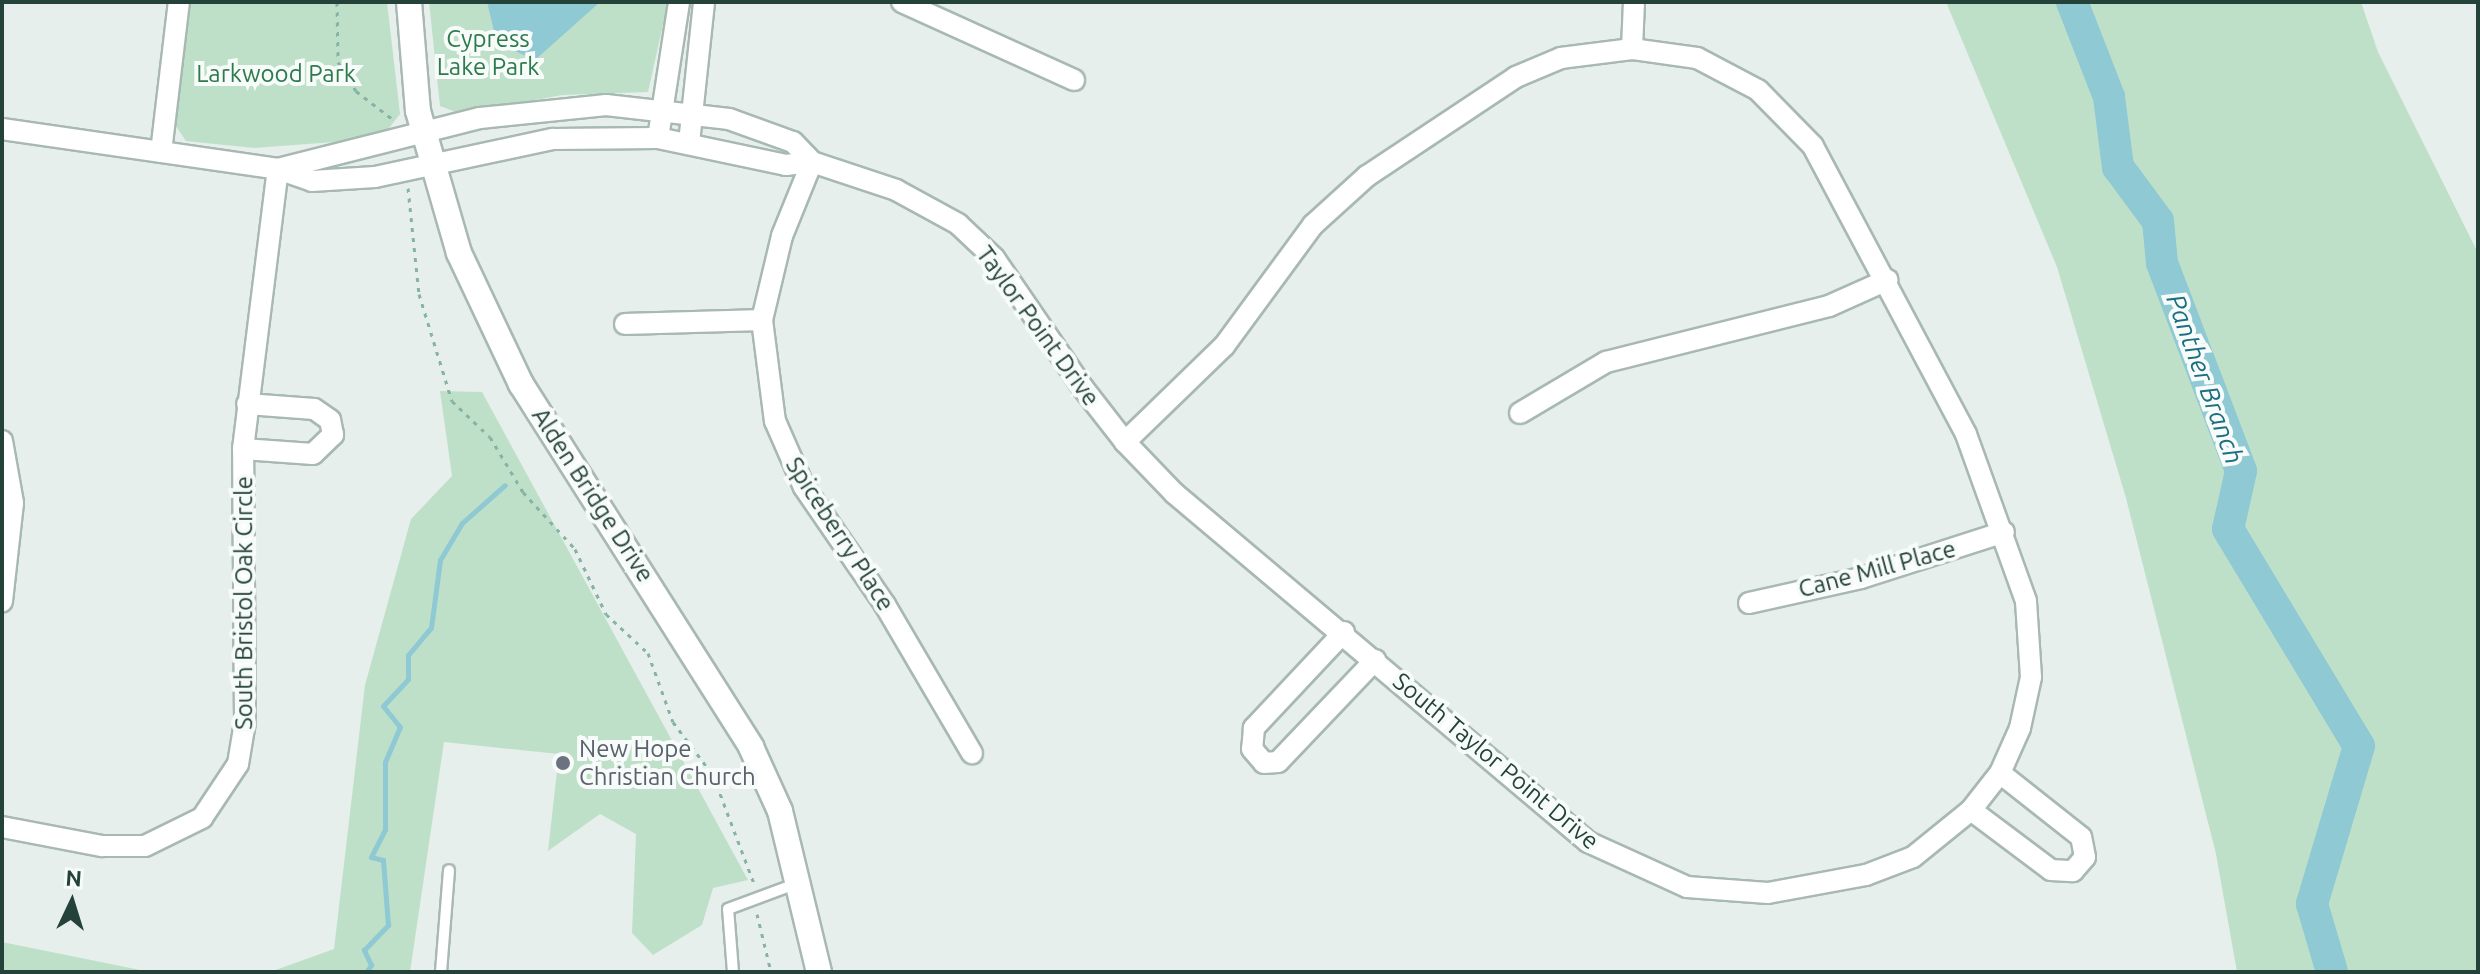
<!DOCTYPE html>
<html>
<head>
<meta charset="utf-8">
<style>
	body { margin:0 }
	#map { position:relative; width:2480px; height:974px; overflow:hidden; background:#e6efeb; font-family:Ubuntu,sans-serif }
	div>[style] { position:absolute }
	.green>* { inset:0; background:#bfe0c8 }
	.water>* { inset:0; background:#8ec9d4 }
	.stream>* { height:5px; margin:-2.5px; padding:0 2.5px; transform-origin:2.5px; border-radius:2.5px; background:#8ec9d4 }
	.river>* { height:32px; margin:-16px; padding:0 16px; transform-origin:16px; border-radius:16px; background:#8ec9d4 }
	.path>* { height:3px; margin-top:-1.5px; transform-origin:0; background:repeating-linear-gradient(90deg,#86b3a5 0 4px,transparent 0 10px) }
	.roads { filter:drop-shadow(2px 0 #a8b8b2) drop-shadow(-2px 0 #a8b8b2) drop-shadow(0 2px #a8b8b2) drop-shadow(0 -2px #a8b8b2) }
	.service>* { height:10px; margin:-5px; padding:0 5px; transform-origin:5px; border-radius:5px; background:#fff }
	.minor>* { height:20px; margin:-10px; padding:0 10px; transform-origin:10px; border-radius:10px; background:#fff }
	.tertiary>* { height:24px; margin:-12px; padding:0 12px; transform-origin:12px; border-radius:12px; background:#fff }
	.dots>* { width:22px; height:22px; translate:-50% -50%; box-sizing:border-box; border:4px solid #f7fbf9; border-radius:50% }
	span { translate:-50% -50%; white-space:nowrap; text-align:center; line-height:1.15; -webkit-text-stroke:8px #f7fbf9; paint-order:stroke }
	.park-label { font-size:24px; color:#2d7a4b }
	.street-label { font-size:24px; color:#24423a }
	.worship-label { font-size:24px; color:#5b616d }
	.left { translate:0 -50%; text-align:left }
	.water-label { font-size:26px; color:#1c6f80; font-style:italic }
	.frame { position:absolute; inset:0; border:4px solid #24423a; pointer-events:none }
	.north { position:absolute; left:32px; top:862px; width:80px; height:80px; -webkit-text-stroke:6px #f7fbf9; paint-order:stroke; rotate:4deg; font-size:22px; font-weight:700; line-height:32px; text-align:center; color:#24423a }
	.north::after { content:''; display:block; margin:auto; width:28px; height:36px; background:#24423a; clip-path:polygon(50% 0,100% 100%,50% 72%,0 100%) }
</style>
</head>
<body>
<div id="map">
	<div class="green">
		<div style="clip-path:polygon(191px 2px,387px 2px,400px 114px,386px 132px,334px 142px,254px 148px,186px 141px,175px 125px)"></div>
		<div style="clip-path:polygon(429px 2px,668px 2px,648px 92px,562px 95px,461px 114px,440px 106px)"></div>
		<div style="clip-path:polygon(1946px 2px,2361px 2px,2378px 52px,2478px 253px,2478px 972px,2237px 972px,2216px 854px,2126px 498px,2057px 267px)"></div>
		<div style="clip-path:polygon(440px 391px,482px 392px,748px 880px,713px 888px,702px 925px,653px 955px,632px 933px,636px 834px,600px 814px,548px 851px,559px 754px,444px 742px,410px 972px,270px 972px,334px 949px,365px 685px,411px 519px,452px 476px)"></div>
		<div style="clip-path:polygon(2px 942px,150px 972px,2px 972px)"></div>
	</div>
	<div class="water">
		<div style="clip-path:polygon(487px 2px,600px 2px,535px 60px,497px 43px)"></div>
	</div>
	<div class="stream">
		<div style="left:366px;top:972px;width:9px;rotate:-54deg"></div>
		<div style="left:371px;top:965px;width:17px;rotate:-115deg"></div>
		<div style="left:364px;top:950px;width:35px;rotate:-46deg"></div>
		<div style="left:388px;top:925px;width:65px;rotate:-94.4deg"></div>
		<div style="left:383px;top:860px;width:12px;rotate:-166deg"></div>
		<div style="left:371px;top:857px;width:31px;rotate:-63deg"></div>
		<div style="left:385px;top:829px;width:67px;rotate:-90deg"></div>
		<div style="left:385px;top:762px;width:38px;rotate:-67deg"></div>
		<div style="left:400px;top:727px;width:27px;rotate:-129deg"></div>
		<div style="left:383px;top:706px;width:37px;rotate:-47deg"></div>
		<div style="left:408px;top:679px;width:24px;rotate:-90deg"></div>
		<div style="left:408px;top:655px;width:35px;rotate:-50deg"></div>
		<div style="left:431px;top:628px;width:69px;rotate:-82.5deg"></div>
		<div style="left:440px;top:560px;width:43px;rotate:-59.3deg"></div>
		<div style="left:462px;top:523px;width:57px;rotate:-41.5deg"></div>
	</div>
	<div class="river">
		<div style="left:2072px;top:2px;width:102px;rotate:68.7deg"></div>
		<div style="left:2109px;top:97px;width:71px;rotate:82.7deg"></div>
		<div style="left:2118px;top:167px;width:67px;rotate:53.5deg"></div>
		<div style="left:2158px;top:221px;width:42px;rotate:84.6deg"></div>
		<div style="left:2162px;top:263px;width:222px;rotate:69.2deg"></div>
		<div style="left:2241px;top:471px;width:59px;rotate:102.6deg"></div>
		<div style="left:2228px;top:529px;width:253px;rotate:58.9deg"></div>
		<div style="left:2359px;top:746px;width:165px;rotate:106.6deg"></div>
		<div style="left:2312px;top:904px;width:71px;rotate:73.6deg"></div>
	</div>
	<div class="path">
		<div style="left:337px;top:2px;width:60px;rotate:89deg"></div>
		<div style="left:338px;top:62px;width:34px;rotate:58deg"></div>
		<div style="left:356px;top:91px;width:49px;rotate:37.6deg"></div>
		<div style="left:408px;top:188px;width:107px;rotate:84.1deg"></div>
		<div style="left:419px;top:294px;width:112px;rotate:72.9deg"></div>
		<div style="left:452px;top:401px;width:52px;rotate:43.5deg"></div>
		<div style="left:490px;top:437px;width:64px;rotate:59deg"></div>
		<div style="left:523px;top:492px;width:77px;rotate:47.6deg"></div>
		<div style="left:575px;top:549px;width:72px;rotate:64.5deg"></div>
		<div style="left:606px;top:614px;width:57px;rotate:42.9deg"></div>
		<div style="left:648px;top:653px;width:73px;rotate:70.1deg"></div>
		<div style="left:673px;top:722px;width:66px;rotate:53deg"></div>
		<div style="left:713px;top:775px;width:119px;rotate:69.3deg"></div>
		<div style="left:757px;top:914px;width:60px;rotate:76.4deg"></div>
	</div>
	<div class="roads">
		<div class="service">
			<div style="left:441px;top:972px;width:102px;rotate:-85.5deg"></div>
			<div style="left:733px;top:972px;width:63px;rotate:-94.5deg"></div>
			<div style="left:728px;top:909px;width:75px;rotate:-20.4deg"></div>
		</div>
		<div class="minor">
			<div style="left:902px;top:2px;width:189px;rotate:24.4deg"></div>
			<div style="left:1632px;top:49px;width:47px;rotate:-87.6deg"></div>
			<div style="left:2px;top:129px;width:279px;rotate:8.2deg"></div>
			<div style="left:278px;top:169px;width:36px;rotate:19deg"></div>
			<div style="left:312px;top:181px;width:63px;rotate:-3.6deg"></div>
			<div style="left:375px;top:177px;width:182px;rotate:-12.1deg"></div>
			<div style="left:553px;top:139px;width:105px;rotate:-0.5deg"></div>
			<div style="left:658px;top:138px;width:131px;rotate:11.9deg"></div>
			<div style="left:786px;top:165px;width:26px;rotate:-7deg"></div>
			<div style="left:812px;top:162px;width:89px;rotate:18.4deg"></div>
			<div style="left:896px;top:190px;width:71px;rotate:28.7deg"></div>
			<div style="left:958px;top:224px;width:50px;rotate:43.4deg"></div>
			<div style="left:994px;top:258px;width:158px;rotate:55.6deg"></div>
			<div style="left:1083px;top:388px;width:68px;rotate:52.1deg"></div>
			<div style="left:1125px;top:442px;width:71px;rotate:46.1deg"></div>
			<div style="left:1174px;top:493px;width:541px;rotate:40.13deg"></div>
			<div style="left:1588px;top:842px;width:109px;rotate:24.4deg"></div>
			<div style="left:1687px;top:887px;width:81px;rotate:4.2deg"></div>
			<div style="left:1768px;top:893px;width:100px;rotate:-10.4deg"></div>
			<div style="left:1866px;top:875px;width:50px;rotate:-21deg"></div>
			<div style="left:1913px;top:857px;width:75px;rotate:-39deg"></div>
			<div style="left:1971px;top:810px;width:47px;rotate:-51.9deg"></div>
			<div style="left:2000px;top:773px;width:49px;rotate:-66deg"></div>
			<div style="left:2020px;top:728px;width:52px;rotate:-77.8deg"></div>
			<div style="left:2031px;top:677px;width:76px;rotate:-93.8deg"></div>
			<div style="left:2026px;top:601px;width:177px;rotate:-109.8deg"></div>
			<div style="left:1966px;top:434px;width:326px;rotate:-118deg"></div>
			<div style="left:1813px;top:146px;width:78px;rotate:-134.5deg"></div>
			<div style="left:1758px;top:90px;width:69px;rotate:-152.3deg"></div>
			<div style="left:1697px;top:58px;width:66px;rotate:-172.1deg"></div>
			<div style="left:1632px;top:49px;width:72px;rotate:172.8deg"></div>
			<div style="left:1561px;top:58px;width:49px;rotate:157.1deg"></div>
			<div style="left:1516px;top:77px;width:179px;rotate:146.4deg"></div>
			<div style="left:1367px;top:176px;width:73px;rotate:137.8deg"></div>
			<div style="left:1313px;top:225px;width:150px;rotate:126.3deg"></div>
			<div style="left:1224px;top:346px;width:138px;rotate:135.9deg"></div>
			<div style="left:658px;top:138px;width:138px;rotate:-81.2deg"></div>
			<div style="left:689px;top:143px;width:142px;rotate:-83.9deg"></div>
			<div style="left:161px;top:152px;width:151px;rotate:-83.2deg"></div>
			<div style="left:812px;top:162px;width:80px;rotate:112.1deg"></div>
			<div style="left:782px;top:236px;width:86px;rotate:103.4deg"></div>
			<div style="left:762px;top:320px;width:102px;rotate:82.7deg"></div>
			<div style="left:775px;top:421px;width:72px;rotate:66.3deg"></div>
			<div style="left:804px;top:487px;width:143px;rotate:55.5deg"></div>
			<div style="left:885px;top:605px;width:172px;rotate:59.6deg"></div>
			<div style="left:278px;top:169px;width:208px;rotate:-14.2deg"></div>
			<div style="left:480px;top:118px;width:127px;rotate:-5.9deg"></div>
			<div style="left:606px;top:105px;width:124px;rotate:6.5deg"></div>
			<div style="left:729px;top:119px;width:68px;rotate:19.8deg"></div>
			<div style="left:793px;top:142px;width:28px;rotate:46deg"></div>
			<div style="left:625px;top:324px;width:137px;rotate:-1.7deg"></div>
			<div style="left:1520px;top:413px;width:100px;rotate:-30.7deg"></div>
			<div style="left:1606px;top:362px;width:230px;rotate:-14.1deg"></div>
			<div style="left:1829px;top:306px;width:64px;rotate:-24.1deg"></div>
			<div style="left:2px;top:441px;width:63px;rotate:79.9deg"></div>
			<div style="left:13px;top:503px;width:99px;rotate:96.4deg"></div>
			<div style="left:243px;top:449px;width:70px;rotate:4.1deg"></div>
			<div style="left:313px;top:454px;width:28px;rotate:-44deg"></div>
			<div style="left:333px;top:435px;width:15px;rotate:-101deg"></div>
			<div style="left:330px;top:420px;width:19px;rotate:-145deg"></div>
			<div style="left:314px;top:409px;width:67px;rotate:-175.7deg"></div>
			<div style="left:1749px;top:603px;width:115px;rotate:-12.6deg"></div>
			<div style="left:1861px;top:578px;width:150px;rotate:-17.8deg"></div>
			<div style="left:1344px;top:632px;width:132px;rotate:133.2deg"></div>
			<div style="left:1254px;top:728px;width:21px;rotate:95deg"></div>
			<div style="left:1252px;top:749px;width:18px;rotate:49deg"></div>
			<div style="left:1264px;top:763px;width:14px;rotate:-4deg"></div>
			<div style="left:1278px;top:762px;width:141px;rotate:-46.4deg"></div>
			<div style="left:1971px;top:810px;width:100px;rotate:36.9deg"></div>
			<div style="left:2051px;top:870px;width:22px;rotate:3deg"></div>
			<div style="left:2073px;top:871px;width:18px;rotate:-49deg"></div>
			<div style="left:2085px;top:857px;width:20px;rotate:-101deg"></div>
			<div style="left:2081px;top:837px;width:103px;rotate:-141.7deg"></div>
			<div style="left:2px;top:827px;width:102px;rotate:10.8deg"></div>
			<div style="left:102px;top:846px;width:43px"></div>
			<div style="left:145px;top:846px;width:64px;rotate:-26.2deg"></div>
			<div style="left:202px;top:818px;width:65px;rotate:-56.3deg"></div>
			<div style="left:238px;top:764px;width:43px;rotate:-80.5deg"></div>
			<div style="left:245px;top:722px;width:273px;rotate:-90.4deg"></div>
			<div style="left:243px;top:449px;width:282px;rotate:-82.9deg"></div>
		</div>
		<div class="tertiary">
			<div style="left:409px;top:2px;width:109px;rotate:85.3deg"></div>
			<div style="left:418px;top:111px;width:148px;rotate:73.9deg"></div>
			<div style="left:459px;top:253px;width:145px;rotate:64.7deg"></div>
			<div style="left:521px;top:384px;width:430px;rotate:57.6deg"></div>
			<div style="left:751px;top:747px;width:70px;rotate:65.6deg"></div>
			<div style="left:780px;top:811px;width:166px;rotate:76.4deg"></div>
		</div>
	</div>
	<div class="dots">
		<div style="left:563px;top:763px;background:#6b7280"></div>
	</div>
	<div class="park-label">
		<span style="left:488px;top:53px">Cypress<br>Lake Park</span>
		<span style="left:276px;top:74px">Larkwood Park</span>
	</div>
	<div class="street-label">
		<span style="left:1038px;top:326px;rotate:54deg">Taylor Point Drive</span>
		<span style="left:593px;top:495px;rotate:57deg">Alden Bridge Drive</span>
		<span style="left:840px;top:534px;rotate:57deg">Spiceberry Place</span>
		<span style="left:1877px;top:569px;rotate:-15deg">Cane Mill Place</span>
		<span style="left:244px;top:603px;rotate:-90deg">South Bristol Oak Circle</span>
		<span style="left:1496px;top:761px;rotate:40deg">South Taylor Point Drive</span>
	</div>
	<div class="worship-label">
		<span class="left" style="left:579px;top:763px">New Hope<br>Christian Church</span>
	</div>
	<div class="water-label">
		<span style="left:2205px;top:379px;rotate:70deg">Panther Branch</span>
	</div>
	<div class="frame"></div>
	<div class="north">N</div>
</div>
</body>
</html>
